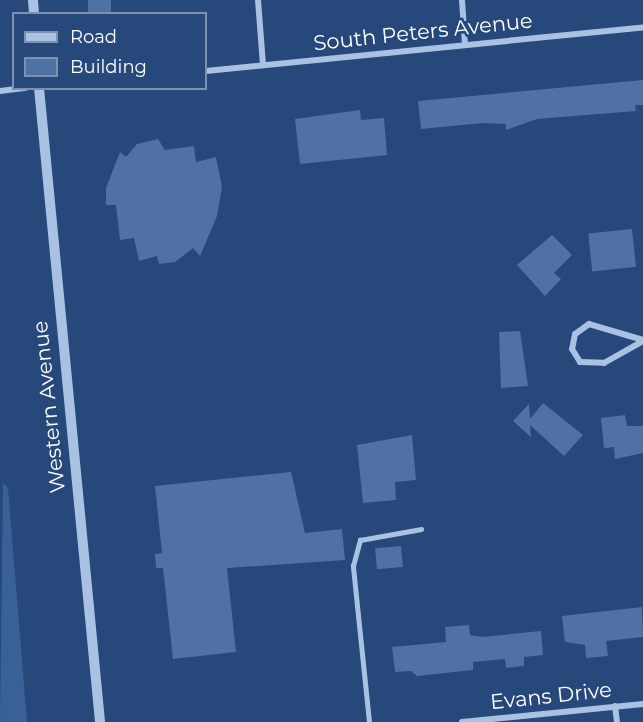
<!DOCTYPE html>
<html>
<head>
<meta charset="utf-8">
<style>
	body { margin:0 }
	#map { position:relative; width:643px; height:722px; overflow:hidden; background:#26487a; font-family:Montserrat,sans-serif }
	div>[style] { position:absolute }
	.green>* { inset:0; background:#3a6197 }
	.building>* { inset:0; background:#4f71a3; transform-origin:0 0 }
	.service>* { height:4.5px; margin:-2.25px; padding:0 2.25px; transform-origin:2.25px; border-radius:2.25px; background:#a9c2e4 }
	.minor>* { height:6px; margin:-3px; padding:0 3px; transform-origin:3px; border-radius:3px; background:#a9c2e4 }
	.tertiary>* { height:10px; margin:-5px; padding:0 5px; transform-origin:5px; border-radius:5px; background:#a9c2e4 }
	span { translate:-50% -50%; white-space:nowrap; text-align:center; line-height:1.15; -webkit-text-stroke:5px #26487a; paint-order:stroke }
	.street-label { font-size:21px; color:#fff }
	.legend { position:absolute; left:12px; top:12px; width:195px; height:78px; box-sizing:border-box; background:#26487a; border:2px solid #7d91af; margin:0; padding:8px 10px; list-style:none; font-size:18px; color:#fff }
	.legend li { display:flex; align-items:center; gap:12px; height:30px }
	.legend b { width:30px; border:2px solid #7d91af }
</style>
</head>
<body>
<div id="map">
	<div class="green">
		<div style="clip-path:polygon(3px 483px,8px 488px,27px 722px,0 722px)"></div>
	</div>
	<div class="building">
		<div style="left:88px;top:0;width:23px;height:14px"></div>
		<div style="clip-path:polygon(643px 80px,643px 105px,635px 105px,636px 111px,537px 119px,506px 130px,506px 124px,483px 123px,421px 129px,418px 101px)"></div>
		<div style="clip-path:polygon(360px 110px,361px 120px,384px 118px,387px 155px,300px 164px,295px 119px)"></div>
		<div style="clip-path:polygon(158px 139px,165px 150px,194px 146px,196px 162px,216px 157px,222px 187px,217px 216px,200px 256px,193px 248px,175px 262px,159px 264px,157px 256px,139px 261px,134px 238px,120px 240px,116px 205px,106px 205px,106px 188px,120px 152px,126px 157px,137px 144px)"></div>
		<div style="left:632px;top:229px;width:38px;height:44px;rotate:84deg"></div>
		<div style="clip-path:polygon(552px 235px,572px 255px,554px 273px,561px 279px,545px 296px,517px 265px)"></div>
		<div style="clip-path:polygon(520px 331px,528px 386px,501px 388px,499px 332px)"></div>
		<div style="clip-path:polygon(543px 403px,583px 435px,564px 456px,530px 425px,531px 437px,513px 421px,529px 404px,530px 419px)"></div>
		<div style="clip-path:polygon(625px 415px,627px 426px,643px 426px,643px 453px,615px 459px,614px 447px,604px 448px,601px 418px)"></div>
		<div style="clip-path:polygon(412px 435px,416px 480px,395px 482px,396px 500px,363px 503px,357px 445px)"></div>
		<div style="clip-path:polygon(291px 472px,305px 533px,342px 529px,345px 560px,227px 568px,236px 652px,173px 659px,163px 568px,156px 568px,155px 554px,162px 553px,155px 486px)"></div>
		<div style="left:401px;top:546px;width:21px;height:26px;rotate:85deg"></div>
		<div style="clip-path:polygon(642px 607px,643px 637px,606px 641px,608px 656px,586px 658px,585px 645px,565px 642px,562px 616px)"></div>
		<div style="clip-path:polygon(469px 625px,470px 635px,482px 637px,541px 631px,543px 655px,524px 657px,524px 666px,506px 668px,505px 659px,473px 662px,473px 670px,417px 676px,411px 671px,395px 672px,392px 647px,446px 642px,445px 627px)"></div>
	</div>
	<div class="service">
		<div style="left:369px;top:722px;width:157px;rotate:-95.9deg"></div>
		<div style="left:353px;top:566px;width:27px;rotate:-75deg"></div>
		<div style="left:360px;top:540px;width:62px;rotate:-10.2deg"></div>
	</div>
	<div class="minor">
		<div style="left:258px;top:0;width:65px;rotate:85.6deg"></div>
		<div style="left:462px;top:0;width:45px;rotate:86.2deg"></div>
		<div style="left:206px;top:71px;width:439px;rotate:-5.7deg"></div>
		<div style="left:0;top:91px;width:26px;rotate:-7deg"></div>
		<div style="left:643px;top:340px;width:56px;rotate:-163.5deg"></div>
		<div style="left:589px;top:324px;width:17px;rotate:144deg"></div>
		<div style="left:575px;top:334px;width:15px;rotate:101deg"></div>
		<div style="left:572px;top:349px;width:15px;rotate:58deg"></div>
		<div style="left:580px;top:362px;width:24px;rotate:2deg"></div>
		<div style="left:604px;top:363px;width:45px;rotate:-29.4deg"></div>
		<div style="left:615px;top:706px;width:16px;rotate:83deg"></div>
		<div style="left:462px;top:722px;width:182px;rotate:-5.7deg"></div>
	</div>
	<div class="tertiary">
		<div style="left:33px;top:0;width:14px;rotate:86deg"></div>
		<div style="left:39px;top:88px;width:637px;rotate:84.5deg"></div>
	</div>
	<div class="street-label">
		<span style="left:423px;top:32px;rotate:-6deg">South Peters Avenue</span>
		<span style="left:49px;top:407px;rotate:-96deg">Western Avenue</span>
		<span style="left:551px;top:696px;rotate:-6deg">Evans Drive</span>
	</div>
	<ul class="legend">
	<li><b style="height:8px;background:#a9c2e4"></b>Road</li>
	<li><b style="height:16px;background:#4f71a3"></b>Building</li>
	</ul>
</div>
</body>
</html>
